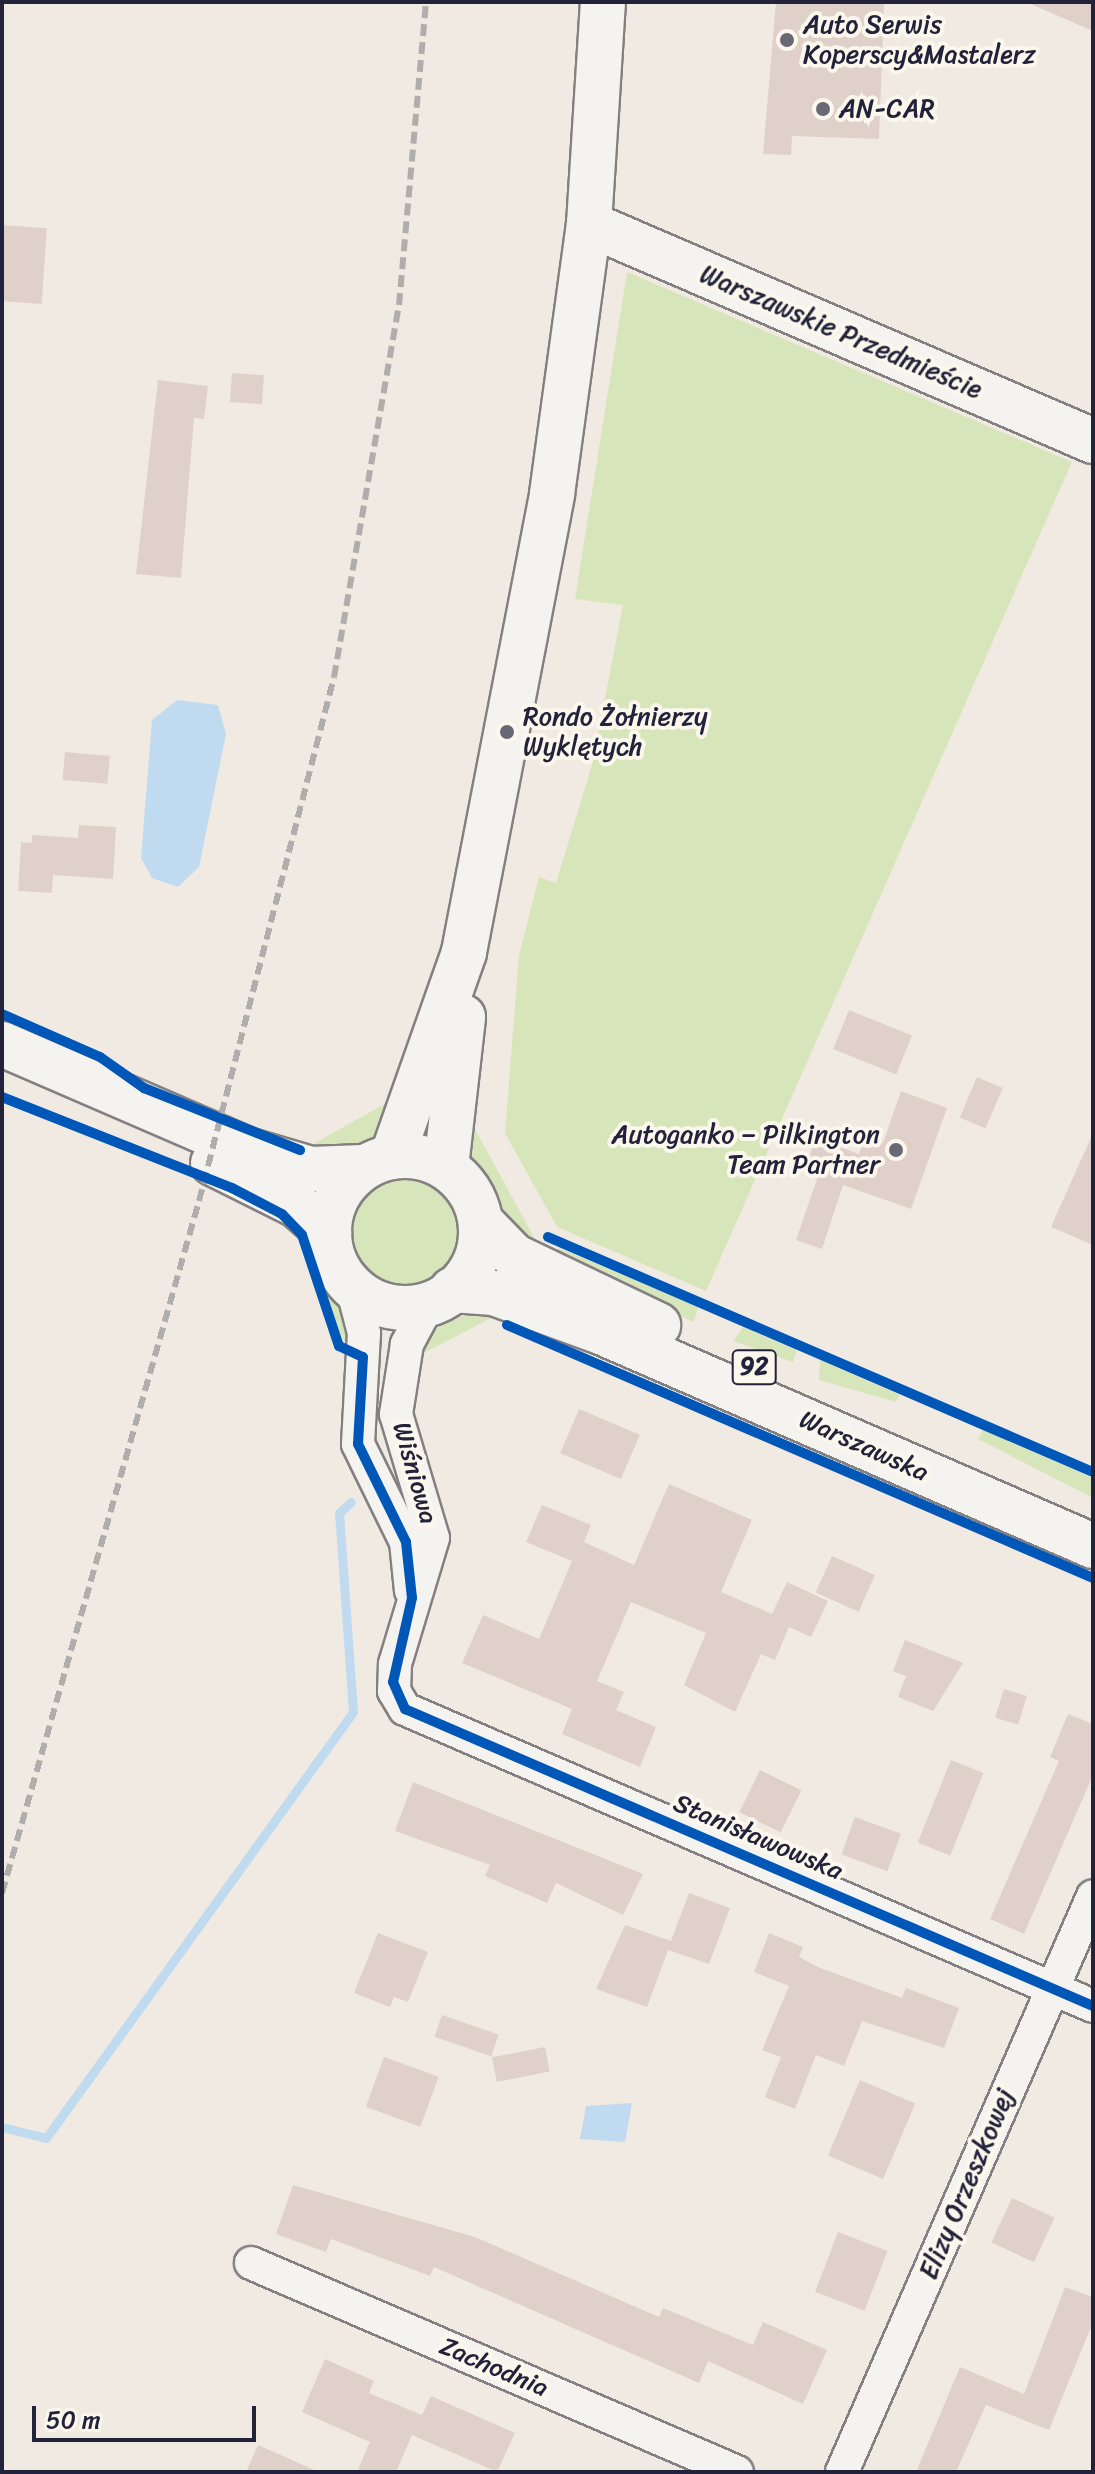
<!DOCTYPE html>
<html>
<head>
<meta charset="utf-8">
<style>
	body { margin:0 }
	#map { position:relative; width:1095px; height:2474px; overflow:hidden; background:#f1eae2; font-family:Sriracha,sans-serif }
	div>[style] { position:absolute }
	.green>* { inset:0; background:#d7e6ba }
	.round { border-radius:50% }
	.water>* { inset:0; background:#c0dbf0 }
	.stream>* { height:9px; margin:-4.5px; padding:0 4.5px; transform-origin:4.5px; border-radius:4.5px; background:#c0dbf0 }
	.building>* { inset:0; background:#dfd1c9; transform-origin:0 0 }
	.roads { filter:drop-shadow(2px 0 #848082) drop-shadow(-2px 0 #848082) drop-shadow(0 2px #848082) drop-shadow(0 -2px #848082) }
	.street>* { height:32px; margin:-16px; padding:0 16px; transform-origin:16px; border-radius:16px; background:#f5f3ef }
	.secondary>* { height:44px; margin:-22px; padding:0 22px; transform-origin:22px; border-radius:22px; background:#f5f3ef }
	.primary>* { height:44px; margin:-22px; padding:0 22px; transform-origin:22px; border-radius:22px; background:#f5f3ef }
	.primary>.ring { margin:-22px; padding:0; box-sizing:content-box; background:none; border:44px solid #f5f3ef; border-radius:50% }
	.rail>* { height:6px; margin-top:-3px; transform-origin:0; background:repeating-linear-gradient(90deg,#b0aead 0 12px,transparent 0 18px) }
	.cycleway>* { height:10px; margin:-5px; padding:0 5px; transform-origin:5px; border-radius:5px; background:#0057b8 }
	.dots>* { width:22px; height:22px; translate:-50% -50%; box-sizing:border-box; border:4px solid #fbf7ec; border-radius:50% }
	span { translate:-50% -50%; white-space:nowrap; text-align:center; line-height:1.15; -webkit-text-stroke:8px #fbf7ec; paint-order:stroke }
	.shield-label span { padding:2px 6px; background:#fbf7ec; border:2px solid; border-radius:6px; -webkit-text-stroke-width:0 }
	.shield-label { font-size:24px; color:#22223b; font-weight:700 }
	.poi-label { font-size:26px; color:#22223b }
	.left { translate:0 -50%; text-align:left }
	.right { translate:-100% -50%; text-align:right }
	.street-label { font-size:26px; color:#22223b }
	.frame { position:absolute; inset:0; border:4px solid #22223b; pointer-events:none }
	.scale { position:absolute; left:32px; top:2406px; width:224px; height:36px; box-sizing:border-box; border:4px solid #22223b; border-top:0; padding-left:10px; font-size:24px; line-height:28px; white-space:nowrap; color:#22223b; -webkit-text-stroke:6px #fbf7ec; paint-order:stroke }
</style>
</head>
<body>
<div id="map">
	<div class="green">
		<div style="clip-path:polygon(627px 272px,1072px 462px,706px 1291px,557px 1227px,505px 1133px,519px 955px,539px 877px,556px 883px,592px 765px,623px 605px,575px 599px)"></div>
		<div style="clip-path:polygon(390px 1101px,381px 1132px,353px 1149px,307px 1157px,313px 1144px)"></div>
		<div style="clip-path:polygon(469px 1118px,536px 1241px,531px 1251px,503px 1225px,464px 1148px)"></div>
		<div class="round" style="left:345px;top:1170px;width:122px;height:122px"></div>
		<div style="clip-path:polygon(559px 1248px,698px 1307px,694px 1322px,547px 1257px)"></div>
		<div style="clip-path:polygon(315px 1266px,351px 1330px,347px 1346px,327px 1307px)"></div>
		<div style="clip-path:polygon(473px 1311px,503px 1312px,416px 1357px,437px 1328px)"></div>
		<div style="clip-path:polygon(743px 1327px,797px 1350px,793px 1362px,733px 1341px)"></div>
		<div style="clip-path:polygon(820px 1360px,900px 1395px,896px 1402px,819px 1380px)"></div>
		<div style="clip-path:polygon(983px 1430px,1093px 1478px,1093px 1498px,978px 1439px)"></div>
	</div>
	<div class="water">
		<div style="clip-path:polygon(177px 700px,218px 705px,226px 734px,199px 867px,178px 887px,152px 878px,141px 858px,152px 720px)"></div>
		<div style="clip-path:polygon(632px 2103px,625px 2142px,580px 2139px,586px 2106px)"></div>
	</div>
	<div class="stream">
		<div style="left:2px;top:2127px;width:45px;rotate:14deg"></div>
		<div style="left:46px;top:2138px;width:525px;rotate:-54.22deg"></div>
		<div style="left:353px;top:1712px;width:199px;rotate:-94deg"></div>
		<div style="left:339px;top:1513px;width:16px;rotate:-43deg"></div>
	</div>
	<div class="building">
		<div style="clip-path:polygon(776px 2px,884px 2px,879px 139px,792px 136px,791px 155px,763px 154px)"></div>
		<div style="clip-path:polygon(1026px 2px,1093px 2px,1093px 31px)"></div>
		<div style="left:2px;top:225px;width:45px;height:76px;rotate:4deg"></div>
		<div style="left:232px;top:373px;width:32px;height:29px;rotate:4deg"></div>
		<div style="clip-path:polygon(158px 380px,208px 386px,204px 419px,194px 418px,181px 578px,136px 574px)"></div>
		<div style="left:65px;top:752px;width:45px;height:28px;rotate:5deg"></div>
		<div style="clip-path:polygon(79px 825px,116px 827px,113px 879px,53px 875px,52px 893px,18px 891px,21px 842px,32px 843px,32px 835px,78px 838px)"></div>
		<div style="left:849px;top:1010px;width:68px;height:42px;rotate:22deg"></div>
		<div style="left:977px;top:1077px;width:28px;height:44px;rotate:23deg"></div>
		<div style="clip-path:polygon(901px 1091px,947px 1108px,911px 1209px,843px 1185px,822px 1249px,796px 1240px,818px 1176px,804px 1171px,816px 1138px,859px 1154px,865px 1137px,883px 1143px)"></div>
		<div style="clip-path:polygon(1093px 1133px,1093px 1245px,1051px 1227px)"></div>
		<div style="left:579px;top:1409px;width:66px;height:48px;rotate:23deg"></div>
		<div style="clip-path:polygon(669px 1484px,752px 1520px,721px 1592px,772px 1614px,787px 1582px,828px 1601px,811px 1637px,789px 1627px,775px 1660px,761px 1654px,735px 1712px,684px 1685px,706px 1633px,631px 1602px,597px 1681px,624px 1692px,616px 1710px,656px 1727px,640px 1767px,562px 1734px,572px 1709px,462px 1663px,483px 1615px,539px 1639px,572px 1561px,526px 1542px,542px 1505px,591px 1525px,584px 1542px,634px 1565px)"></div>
		<div style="left:832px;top:1556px;width:47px;height:40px;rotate:24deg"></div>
		<div style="clip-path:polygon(905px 1640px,963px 1663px,933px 1711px,898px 1697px,906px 1676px,893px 1671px)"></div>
		<div style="left:1004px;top:1689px;width:24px;height:30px;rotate:17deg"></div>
		<div style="clip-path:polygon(1068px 1714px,1093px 1724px,1093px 1775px,1024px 1934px,990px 1919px,1059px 1761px,1050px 1757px)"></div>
		<div style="left:951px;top:1760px;width:35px;height:89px;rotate:22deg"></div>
		<div style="left:760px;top:1770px;width:46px;height:47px;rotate:26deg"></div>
		<div style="clip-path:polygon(413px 1782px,643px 1874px,623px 1915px,556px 1883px,547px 1903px,485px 1876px,490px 1865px,395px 1831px)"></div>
		<div style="left:855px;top:1817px;width:49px;height:40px;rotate:20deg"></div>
		<div style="clip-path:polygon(689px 1893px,730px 1908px,709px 1964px,668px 1950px,647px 2007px,596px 1989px,625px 1925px,671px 1941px)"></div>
		<div style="clip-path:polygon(378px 1933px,428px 1952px,408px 2002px,394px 1997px,390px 2007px,354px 1993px)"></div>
		<div style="clip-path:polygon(769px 1933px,803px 1947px,799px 1957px,818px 1967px,902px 1998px,906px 1988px,959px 2008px,944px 2048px,862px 2021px,844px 2066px,816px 2055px,795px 2109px,765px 2097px,781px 2057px,762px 2050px,789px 1986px,754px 1972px)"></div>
		<div style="left:442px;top:2015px;width:60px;height:23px;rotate:19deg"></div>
		<div style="left:545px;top:2047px;width:25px;height:54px;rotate:79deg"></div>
		<div style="left:384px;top:2057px;width:58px;height:53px;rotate:20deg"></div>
		<div style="left:860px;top:2080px;width:60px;height:82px;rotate:23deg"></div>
		<div style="clip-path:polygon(293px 2185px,475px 2237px,659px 2317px,663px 2308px,753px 2345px,763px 2322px,827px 2350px,803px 2404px,708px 2361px,699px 2383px,434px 2267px,430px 2276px,331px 2239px,326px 2252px,276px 2234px)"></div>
		<div style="left:1012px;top:2198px;width:47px;height:49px;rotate:25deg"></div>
		<div style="left:838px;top:2232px;width:53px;height:64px;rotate:21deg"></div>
		<div style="clip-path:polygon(1065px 2287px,1093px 2297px,1093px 2322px,1049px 2430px,986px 2405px,956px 2472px,916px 2472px,960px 2367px,1024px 2394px)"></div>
		<div style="clip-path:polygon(325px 2359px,374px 2381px,369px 2393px,422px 2415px,431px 2396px,515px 2433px,497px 2472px,412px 2435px,396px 2472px,357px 2472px,370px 2442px,302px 2412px)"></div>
		<div style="clip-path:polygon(258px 2445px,319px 2472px,246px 2472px)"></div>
	</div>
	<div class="roads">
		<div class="street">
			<div style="left:352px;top:1287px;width:48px;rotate:75.4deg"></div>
			<div style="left:364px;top:1333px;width:111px;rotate:93.1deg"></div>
			<div style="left:358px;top:1444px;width:109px;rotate:63.9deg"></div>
			<div style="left:406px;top:1542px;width:49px;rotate:84.2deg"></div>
			<div style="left:429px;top:1303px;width:47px;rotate:118.2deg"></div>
			<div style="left:407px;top:1344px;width:71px;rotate:98.9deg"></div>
			<div style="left:396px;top:1414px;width:129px;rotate:73.4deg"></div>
			<div style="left:433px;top:1538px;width:132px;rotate:106.8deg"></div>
			<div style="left:395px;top:1664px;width:27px;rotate:92deg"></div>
			<div style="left:394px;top:1691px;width:21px;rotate:59deg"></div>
			<div style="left:405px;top:1709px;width:749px;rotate:23.35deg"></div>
			<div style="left:251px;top:2263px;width:529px;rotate:23.27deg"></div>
			<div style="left:842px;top:2472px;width:628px;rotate:-66.45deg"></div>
		</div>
		<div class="secondary">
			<div style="left:589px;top:224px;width:549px;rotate:23.29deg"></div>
			<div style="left:392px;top:1157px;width:217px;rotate:-70.6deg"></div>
			<div style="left:464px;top:952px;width:466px;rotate:-79.1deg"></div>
			<div style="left:552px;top:494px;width:273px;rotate:-82.2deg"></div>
			<div style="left:589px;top:224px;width:222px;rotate:-86.4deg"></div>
			<div style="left:446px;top:1167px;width:151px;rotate:-83.5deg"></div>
		</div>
		<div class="primary">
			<div style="left:2px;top:1044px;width:267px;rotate:23.4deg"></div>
			<div style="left:247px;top:1150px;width:67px;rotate:16.5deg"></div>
			<div style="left:311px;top:1169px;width:52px;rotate:-2.2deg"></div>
			<div class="ring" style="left:329px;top:1156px;width:108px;height:108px"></div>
			<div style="left:213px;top:1163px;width:94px;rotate:26.6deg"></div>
			<div style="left:297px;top:1205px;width:43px;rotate:41.2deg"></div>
			<div style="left:481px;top:1222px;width:47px;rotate:45.9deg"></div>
			<div style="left:514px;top:1256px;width:160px;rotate:25.6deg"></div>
			<div style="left:452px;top:1290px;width:42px;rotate:4.1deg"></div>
			<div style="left:494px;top:1293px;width:114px;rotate:20deg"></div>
			<div style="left:601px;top:1332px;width:537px;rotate:23.51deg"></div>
		</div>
	</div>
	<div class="rail">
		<div style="left:2px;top:1893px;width:719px;rotate:-74.11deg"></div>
		<div style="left:199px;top:1201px;width:541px;rotate:-75.55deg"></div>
		<div style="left:334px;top:677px;width:378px;rotate:-80.1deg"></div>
		<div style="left:399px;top:305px;width:304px;rotate:-84.9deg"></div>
	</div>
	<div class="cycleway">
		<div style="left:2px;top:1014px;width:107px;rotate:23.7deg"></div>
		<div style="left:100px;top:1057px;width:54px;rotate:35.2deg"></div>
		<div style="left:144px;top:1088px;width:168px;rotate:21.7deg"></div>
		<div style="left:2px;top:1097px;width:247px;rotate:21.6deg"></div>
		<div style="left:232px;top:1188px;width:56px;rotate:27.5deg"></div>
		<div style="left:282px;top:1214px;width:29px;rotate:46deg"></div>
		<div style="left:302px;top:1235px;width:117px;rotate:71.6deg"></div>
		<div style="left:339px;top:1346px;width:26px;rotate:25deg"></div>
		<div style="left:363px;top:1357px;width:87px;rotate:93.3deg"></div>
		<div style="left:358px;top:1444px;width:109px;rotate:63.9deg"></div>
		<div style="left:406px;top:1542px;width:56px;rotate:83.9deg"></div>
		<div style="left:412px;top:1598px;width:86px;rotate:102.7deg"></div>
		<div style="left:393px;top:1682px;width:30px;rotate:66deg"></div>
		<div style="left:405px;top:1709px;width:749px;rotate:23.35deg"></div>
		<div style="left:548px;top:1237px;width:594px;rotate:23.33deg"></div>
		<div style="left:507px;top:1325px;width:638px;rotate:23.35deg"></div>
	</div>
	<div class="dots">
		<div style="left:787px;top:40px;background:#6a6875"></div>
		<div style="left:823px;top:109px;background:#6a6875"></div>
		<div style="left:507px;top:732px;background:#6a6875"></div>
		<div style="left:896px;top:1150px;background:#6a6875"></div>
	</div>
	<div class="shield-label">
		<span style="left:754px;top:1367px">92</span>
	</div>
	<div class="poi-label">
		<span class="left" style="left:803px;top:40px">Auto Serwis<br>Koperscy&amp;Mastalerz</span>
		<span class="left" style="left:839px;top:109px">AN-CAR</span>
		<span class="left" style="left:523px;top:732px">Rondo Żołnierzy<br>Wyklętych</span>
		<span class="right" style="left:880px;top:1150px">Autoganko – Pilkington<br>Team Partner</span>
	</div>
	<div class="street-label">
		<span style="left:841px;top:332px;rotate:23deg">Warszawskie Przedmieście</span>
		<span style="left:864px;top:1446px;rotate:24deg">Warszawska</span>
		<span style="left:415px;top:1473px;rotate:74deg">Wiśniowa</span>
		<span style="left:758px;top:1837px;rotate:23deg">Stanisławowska</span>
		<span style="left:967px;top:2184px;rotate:-67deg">Elizy Orzeszkowej</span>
		<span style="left:494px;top:2367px;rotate:23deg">Zachodnia</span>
	</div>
	<div class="frame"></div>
	<div class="scale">50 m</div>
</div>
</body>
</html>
